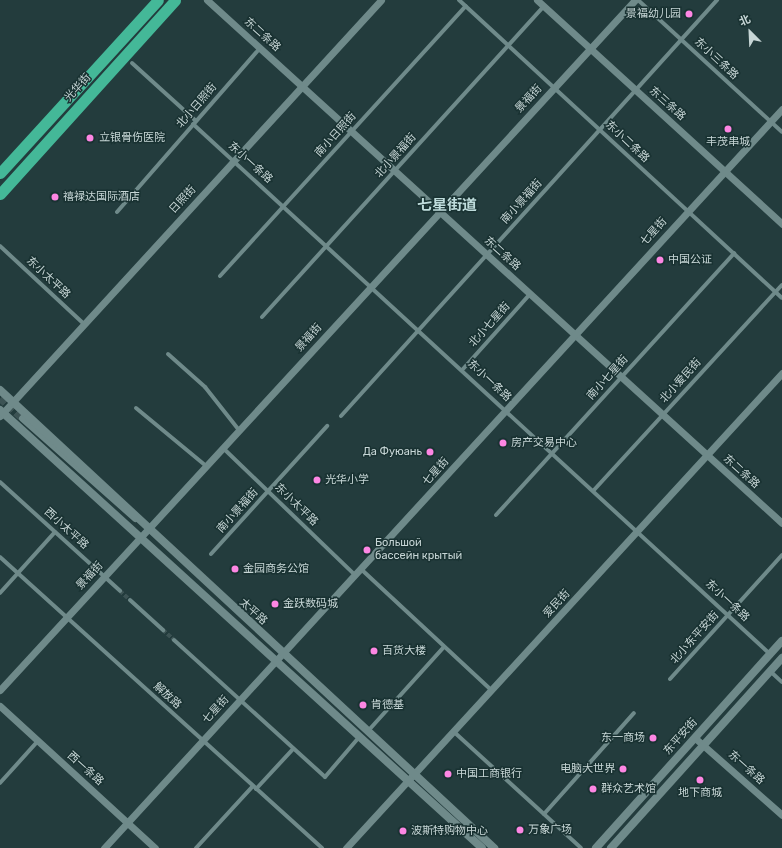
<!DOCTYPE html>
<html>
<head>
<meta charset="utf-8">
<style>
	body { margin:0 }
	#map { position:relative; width:782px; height:848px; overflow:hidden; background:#233c3d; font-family:Rubik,"Noto Sans SC",sans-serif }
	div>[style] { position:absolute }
	.minor-tunnel>* { height:4px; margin-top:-2px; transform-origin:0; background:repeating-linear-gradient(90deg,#3c5354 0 4px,transparent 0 6px) }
	.tertiary-tunnel>* { height:7px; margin-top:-3.5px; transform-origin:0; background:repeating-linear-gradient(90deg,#3c5354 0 7px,transparent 0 10.5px) }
	.minor>* { height:4px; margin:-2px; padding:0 2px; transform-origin:2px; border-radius:2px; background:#6f8a8a }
	.tertiary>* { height:7px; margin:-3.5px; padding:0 3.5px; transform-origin:3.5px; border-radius:3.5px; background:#6f8a8a }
	.secondary>* { height:8px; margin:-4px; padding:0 4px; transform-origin:4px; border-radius:4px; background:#6f8a8a }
	.trunk>* { height:11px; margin:-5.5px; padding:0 5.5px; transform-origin:5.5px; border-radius:5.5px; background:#44b898 }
	.dots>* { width:11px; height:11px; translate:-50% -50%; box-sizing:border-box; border:2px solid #193232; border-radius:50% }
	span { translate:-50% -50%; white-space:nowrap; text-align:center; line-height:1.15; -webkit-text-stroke:3px #193232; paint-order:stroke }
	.poi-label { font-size:11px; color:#c7d6d6 }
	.right { translate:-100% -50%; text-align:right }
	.left { translate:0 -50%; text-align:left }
	.street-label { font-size:11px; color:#c7d6d6 }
	.district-label { font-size:15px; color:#bfdcdc; font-weight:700 }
	.north { position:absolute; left:730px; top:12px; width:40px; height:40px; -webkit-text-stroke:3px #193232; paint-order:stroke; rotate:336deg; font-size:11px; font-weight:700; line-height:16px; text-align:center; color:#c7d6d6 }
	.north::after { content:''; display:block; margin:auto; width:14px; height:18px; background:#c7d6d6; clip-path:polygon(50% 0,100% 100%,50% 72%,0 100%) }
</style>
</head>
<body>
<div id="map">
	<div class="minor-tunnel">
		<div style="left:120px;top:591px;width:13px;rotate:42deg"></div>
		<div style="left:163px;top:630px;width:15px;rotate:42deg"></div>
	</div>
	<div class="tertiary-tunnel">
		<div style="left:0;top:398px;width:30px;rotate:42deg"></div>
	</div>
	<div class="minor">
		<div style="left:459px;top:0;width:439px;rotate:42.7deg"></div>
		<div style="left:638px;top:0;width:195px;rotate:42.5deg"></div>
		<div style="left:132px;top:63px;width:86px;rotate:42.2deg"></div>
		<div style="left:193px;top:124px;width:783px;rotate:42.57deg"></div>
		<div style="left:117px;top:212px;width:218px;rotate:-48.9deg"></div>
		<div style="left:0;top:246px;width:115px;rotate:42.9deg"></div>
		<div style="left:220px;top:276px;width:365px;rotate:-47.7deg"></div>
		<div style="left:262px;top:317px;width:420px;rotate:-47.8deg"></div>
		<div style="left:168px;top:354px;width:50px;rotate:41.7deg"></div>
		<div style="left:205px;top:387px;width:55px;rotate:51.7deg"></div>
		<div style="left:463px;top:369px;width:101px;rotate:-48.2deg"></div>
		<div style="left:136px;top:408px;width:91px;rotate:39.6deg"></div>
		<div style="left:341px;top:416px;width:561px;rotate:-47.89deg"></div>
		<div style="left:223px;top:448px;width:183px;rotate:43.9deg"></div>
		<div style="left:0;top:482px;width:162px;rotate:42.2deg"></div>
		<div style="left:594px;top:490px;width:278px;rotate:-47.5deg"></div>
		<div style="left:496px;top:515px;width:354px;rotate:-47.7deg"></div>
		<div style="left:211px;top:554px;width:173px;rotate:-47.8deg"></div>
		<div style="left:0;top:557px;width:434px;rotate:42.1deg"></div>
		<div style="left:362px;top:570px;width:176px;rotate:42.9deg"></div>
		<div style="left:0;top:593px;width:82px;rotate:-48deg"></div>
		<div style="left:130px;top:600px;width:45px;rotate:42.3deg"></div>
		<div style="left:174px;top:640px;width:204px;rotate:42.2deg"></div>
		<div style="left:325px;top:777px;width:54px;rotate:-49.5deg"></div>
		<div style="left:770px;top:671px;width:16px;rotate:43deg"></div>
		<div style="left:670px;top:679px;width:167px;rotate:-47.9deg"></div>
		<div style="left:368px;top:731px;width:113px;rotate:-47.9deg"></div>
		<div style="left:453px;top:731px;width:173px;rotate:42.4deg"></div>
		<div style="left:0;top:783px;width:57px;rotate:-47.9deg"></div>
		<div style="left:256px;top:789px;width:54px;rotate:-47.2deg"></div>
		<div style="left:544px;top:814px;width:135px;rotate:-48.3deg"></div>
		<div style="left:196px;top:848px;width:84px;rotate:-47.4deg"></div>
	</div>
	<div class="tertiary">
		<div style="left:207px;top:0;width:777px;rotate:42.29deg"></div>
		<div style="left:537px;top:0;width:332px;rotate:42.4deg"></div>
		<div style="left:0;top:416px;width:564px;rotate:-47.51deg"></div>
		<div style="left:22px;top:418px;width:151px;rotate:41.5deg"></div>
		<div style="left:0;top:690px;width:938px;rotate:-47.38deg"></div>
		<div style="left:0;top:706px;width:210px;rotate:42.5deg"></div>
		<div style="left:695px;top:738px;width:116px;rotate:41.5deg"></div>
		<div style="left:104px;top:848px;width:1003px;rotate:-47.46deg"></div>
		<div style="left:346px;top:848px;width:645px;rotate:-47.45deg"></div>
	</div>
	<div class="secondary">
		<div style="left:0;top:390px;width:674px;rotate:42.83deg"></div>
		<div style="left:0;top:410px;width:651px;rotate:42.26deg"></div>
		<div style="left:596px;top:848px;width:278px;rotate:-48.1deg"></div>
		<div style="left:611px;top:848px;width:256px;rotate:-48deg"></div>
	</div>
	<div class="trunk">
		<div style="left:0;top:173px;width:234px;rotate:-47.6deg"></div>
		<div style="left:0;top:194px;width:261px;rotate:-47.9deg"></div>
	</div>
	<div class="dots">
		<div style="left:689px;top:14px;background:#fd86e3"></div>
		<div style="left:728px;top:129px;background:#fd86e3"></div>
		<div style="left:90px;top:138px;background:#fd86e3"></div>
		<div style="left:55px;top:197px;background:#fd86e3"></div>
		<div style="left:660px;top:260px;background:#fd86e3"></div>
		<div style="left:503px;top:443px;background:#fd86e3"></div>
		<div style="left:430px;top:452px;background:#fd86e3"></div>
		<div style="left:317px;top:480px;background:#fd86e3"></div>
		<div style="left:367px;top:550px;background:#fd86e3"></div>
		<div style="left:235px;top:569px;background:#fd86e3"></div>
		<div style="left:275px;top:604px;background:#fd86e3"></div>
		<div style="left:374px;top:651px;background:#fd86e3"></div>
		<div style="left:363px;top:705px;background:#fd86e3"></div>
		<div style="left:653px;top:738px;background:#fd86e3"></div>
		<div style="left:623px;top:769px;background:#fd86e3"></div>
		<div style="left:448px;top:774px;background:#fd86e3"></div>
		<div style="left:700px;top:780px;background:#fd86e3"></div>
		<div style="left:593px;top:789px;background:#fd86e3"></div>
		<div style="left:520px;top:830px;background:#fd86e3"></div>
		<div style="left:403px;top:831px;background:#fd86e3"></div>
	</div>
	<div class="poi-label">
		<span class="right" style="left:681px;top:14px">景福幼儿园</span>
		<span class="left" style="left:99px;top:138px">立银骨伤医院</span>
		<span style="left:728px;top:142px">丰茂串城</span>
		<span class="left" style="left:63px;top:197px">禧禄达国际酒店</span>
		<span class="left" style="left:668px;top:260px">中国公证</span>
		<span class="left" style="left:511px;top:443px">房产交易中心</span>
		<span class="right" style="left:422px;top:452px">Да Фуюань</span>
		<span class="left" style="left:325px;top:480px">光华小学</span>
		<span class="left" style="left:375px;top:550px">Большой<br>бассейн крытый</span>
		<span class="left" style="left:243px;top:569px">金园商务公馆</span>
		<span class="left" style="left:283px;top:604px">金跃数码城</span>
		<span class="left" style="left:382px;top:651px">百货大楼</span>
		<span class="left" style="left:371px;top:705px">肯德基</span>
		<span class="right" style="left:645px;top:738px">东一商场</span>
		<span class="right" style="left:615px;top:769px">电脑大世界</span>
		<span class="left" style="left:456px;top:774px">中国工商银行</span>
		<span class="left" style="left:601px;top:789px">群众艺术馆</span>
		<span style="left:700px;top:793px">地下商城</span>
		<span class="left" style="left:528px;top:830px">万象广场</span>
		<span class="left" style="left:411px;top:831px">波斯特购物中心</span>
	</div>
	<div class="street-label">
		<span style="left:262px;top:35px;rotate:42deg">东二条路</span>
		<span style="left:716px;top:59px;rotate:43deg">东小三条路</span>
		<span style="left:78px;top:88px;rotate:-48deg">光华街</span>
		<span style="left:529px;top:99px;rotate:-47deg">景福街</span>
		<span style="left:667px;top:104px;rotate:42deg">东三条路</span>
		<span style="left:197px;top:106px;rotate:-49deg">北小日照街</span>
		<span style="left:336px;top:135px;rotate:-48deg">南小日照街</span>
		<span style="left:627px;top:142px;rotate:43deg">东小二条路</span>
		<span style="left:396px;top:156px;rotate:-48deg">北小景福街</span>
		<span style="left:250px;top:163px;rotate:42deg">东小一条路</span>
		<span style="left:183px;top:200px;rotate:-47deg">日照街</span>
		<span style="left:522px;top:202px;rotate:-48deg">南小景福街</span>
		<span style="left:654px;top:232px;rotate:-48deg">七星街</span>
		<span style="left:502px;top:254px;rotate:42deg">东二条路</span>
		<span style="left:48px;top:278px;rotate:43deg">东小太平路</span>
		<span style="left:490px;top:325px;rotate:-48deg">北小七星街</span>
		<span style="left:309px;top:338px;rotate:-48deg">景福街</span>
		<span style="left:608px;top:378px;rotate:-48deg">南小七星街</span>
		<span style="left:489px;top:381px;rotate:43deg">东小一条路</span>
		<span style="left:681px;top:381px;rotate:-48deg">北小爱民街</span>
		<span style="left:436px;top:472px;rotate:-48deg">七星街</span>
		<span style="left:741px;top:472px;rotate:42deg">东二条路</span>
		<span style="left:296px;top:505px;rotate:44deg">东小太平路</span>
		<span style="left:238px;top:511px;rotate:-48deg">南小景福街</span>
		<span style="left:66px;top:529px;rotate:42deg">西小太平路</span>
		<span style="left:90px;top:576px;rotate:-47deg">景福街</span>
		<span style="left:727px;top:601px;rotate:43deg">东小一条路</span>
		<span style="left:557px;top:604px;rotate:-47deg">爱民街</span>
		<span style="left:253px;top:612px;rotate:42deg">太平路</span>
		<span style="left:695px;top:638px;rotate:-48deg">北小东平安街</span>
		<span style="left:167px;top:696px;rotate:42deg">解放路</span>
		<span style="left:216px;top:710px;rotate:-47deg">七星街</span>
		<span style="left:681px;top:737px;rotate:-48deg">东平安街</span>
		<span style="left:746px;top:768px;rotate:42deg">东一条路</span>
		<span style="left:85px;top:769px;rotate:42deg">西一条路</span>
	</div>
	<div class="district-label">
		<span style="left:447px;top:206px">七星街道</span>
	</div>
	<div class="north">北</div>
</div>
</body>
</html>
